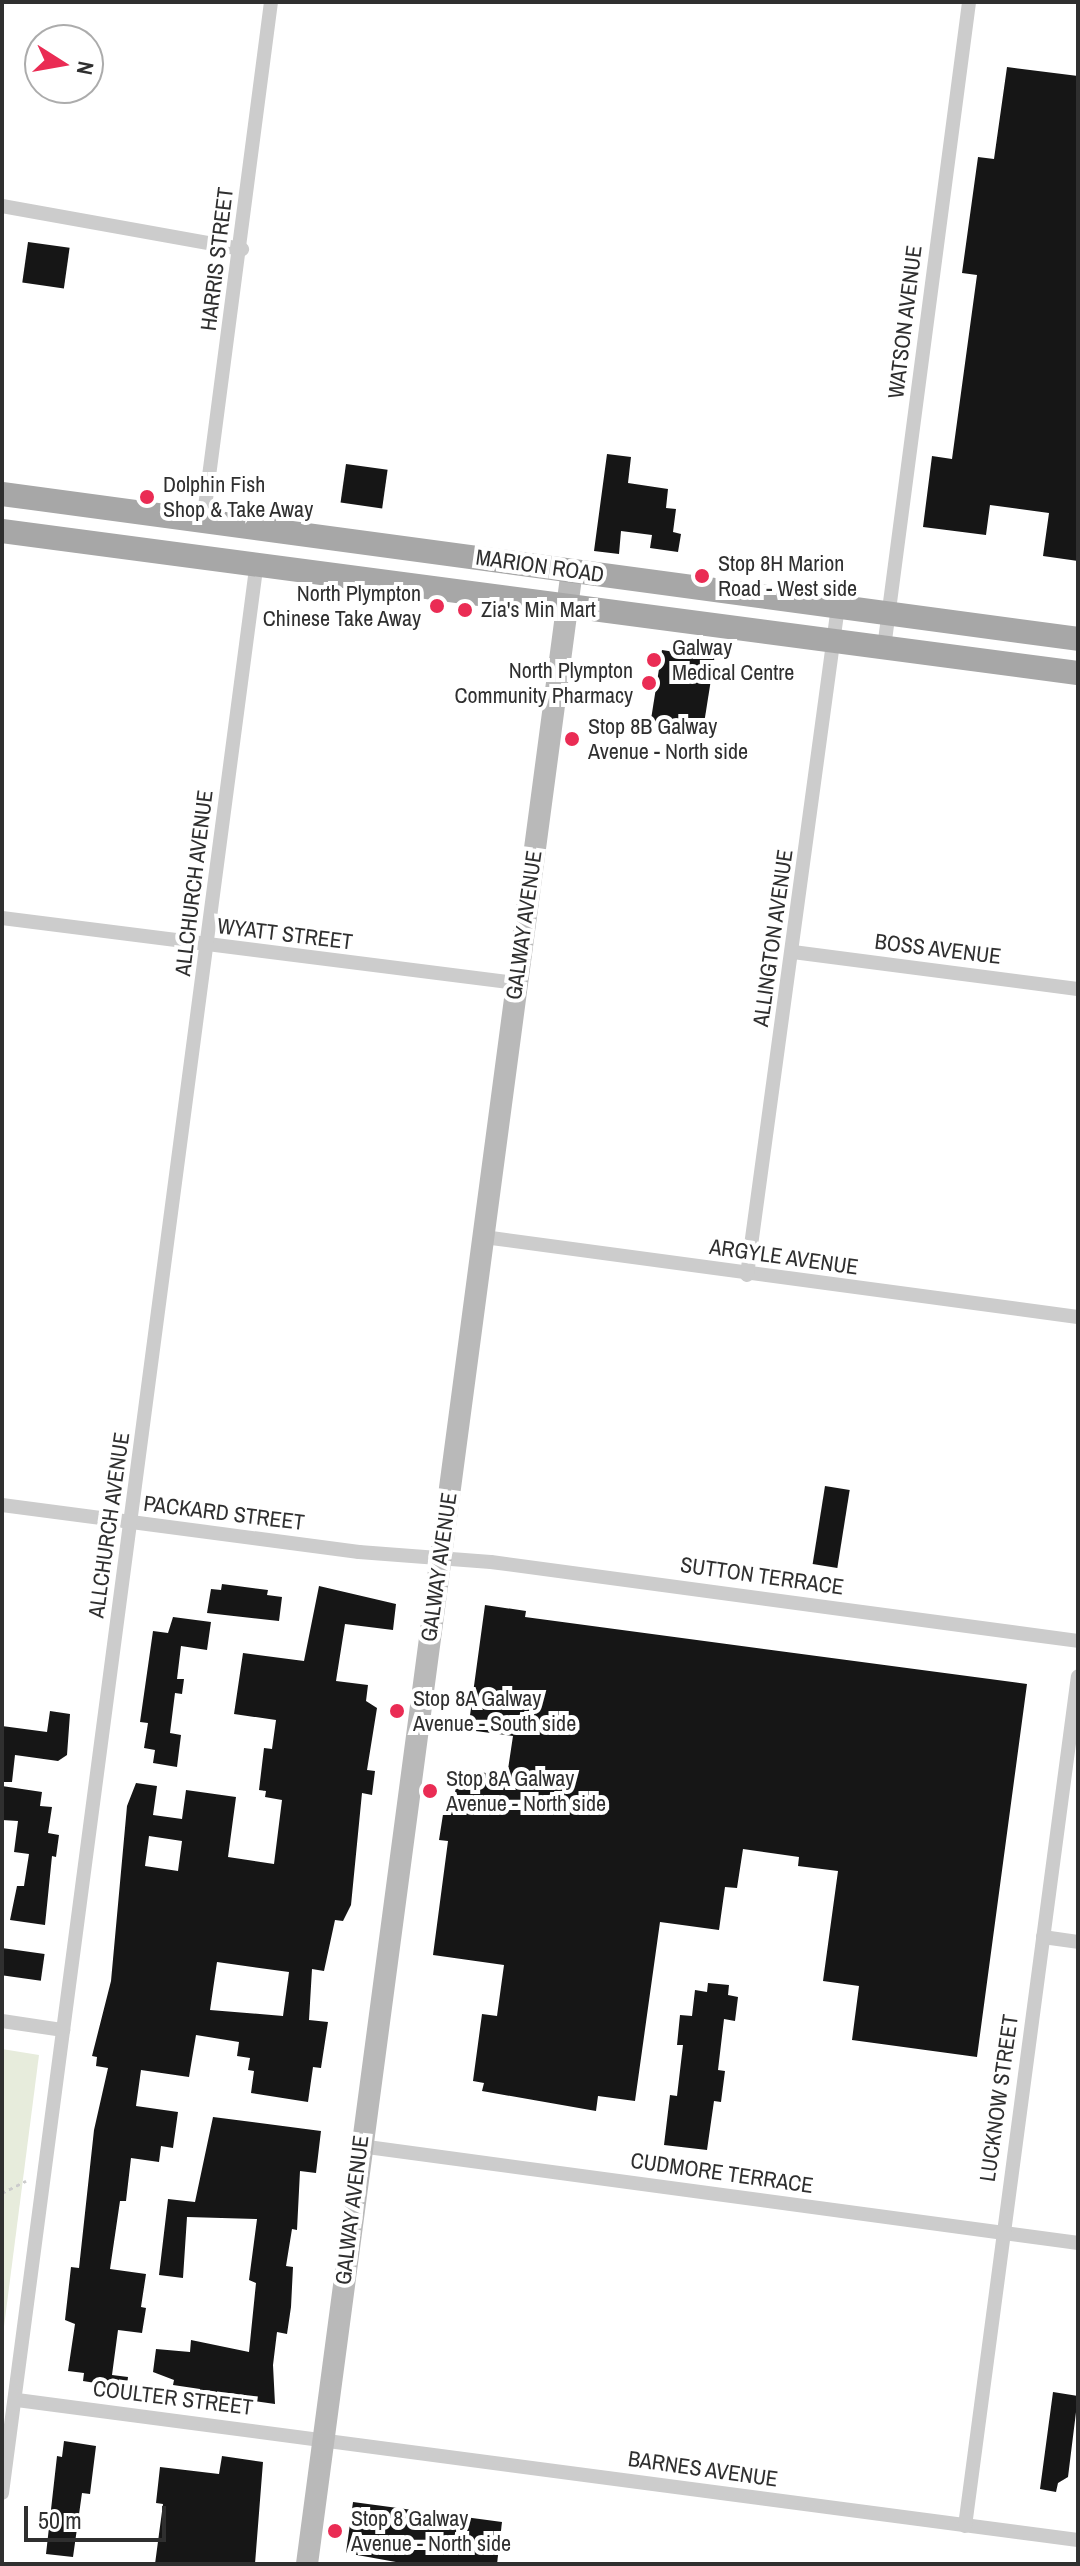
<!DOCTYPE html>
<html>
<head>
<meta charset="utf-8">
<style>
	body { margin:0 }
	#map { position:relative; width:1080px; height:2566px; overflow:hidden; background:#fff; font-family:"Archivo Narrow",sans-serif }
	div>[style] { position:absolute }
	.green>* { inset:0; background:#e7ecdc }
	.building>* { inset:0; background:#161616; transform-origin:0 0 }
	.path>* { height:3px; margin-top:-1.5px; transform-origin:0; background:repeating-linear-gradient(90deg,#ccc 0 4px,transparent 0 8px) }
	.street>* { height:14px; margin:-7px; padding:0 7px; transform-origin:7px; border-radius:7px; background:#ccc }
	.secondary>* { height:22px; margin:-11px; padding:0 11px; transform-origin:11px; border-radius:11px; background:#b9b9b9 }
	.primary>* { height:24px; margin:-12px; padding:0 12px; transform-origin:12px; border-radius:12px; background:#a7a7a7 }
	.dots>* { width:22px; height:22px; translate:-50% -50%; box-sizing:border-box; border:4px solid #fff; border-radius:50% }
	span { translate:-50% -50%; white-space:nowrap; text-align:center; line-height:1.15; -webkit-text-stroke:8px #fff; paint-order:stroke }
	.street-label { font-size:22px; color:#2f2f2f }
	.poi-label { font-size:22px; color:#2f2f2f }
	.left { translate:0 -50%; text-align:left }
	.right { translate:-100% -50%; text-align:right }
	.frame { position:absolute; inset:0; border:4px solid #2f2f2f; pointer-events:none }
	.north { position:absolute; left:24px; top:24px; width:80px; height:80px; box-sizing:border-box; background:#fff; border:2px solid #acacac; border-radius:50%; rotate:101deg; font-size:22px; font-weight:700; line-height:32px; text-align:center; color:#2f2f2f }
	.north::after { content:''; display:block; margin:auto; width:28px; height:36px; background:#ea2c54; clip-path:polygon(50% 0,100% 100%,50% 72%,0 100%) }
	.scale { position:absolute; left:24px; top:2506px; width:142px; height:36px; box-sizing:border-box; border:4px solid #2f2f2f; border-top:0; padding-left:10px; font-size:24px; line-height:28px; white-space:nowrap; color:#2f2f2f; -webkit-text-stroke:6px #fff; paint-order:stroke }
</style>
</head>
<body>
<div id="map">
	<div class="green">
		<div style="clip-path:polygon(2px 2049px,39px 2055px,2px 2342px)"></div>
	</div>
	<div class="building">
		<div style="clip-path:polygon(1007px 67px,1078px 76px,1078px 561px,1043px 556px,1049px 513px,990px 505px,986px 535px,923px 527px,932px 456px,952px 459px,977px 275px,962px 273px,978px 157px,994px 159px)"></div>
		<div style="left:28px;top:242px;width:42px;height:41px;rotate:8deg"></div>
		<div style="clip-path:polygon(607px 454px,631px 457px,628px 483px,668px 489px,666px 508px,676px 509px,673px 532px,681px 534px,678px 552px,650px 548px,652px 535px,621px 531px,619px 554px,594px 551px)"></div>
		<div style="left:346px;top:464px;width:42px;height:39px;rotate:8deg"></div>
		<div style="left:662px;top:650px;width:53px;height:73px;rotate:9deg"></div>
		<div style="left:825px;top:1486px;width:25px;height:79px;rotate:9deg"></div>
		<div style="clip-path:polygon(222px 1584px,268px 1590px,267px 1595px,282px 1597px,279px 1621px,207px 1613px,211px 1589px,221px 1590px)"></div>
		<div style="clip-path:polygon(evenodd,319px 1586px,396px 1604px,393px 1630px,345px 1624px,336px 1681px,368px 1685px,366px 1701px,377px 1708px,367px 1770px,375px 1771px,372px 1795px,362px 1793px,351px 1905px,343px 1921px,335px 1920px,324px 1971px,312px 1969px,309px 2020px,328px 2022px,321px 2068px,313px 2067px,308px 2102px,251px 2093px,254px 2071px,248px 2070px,250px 2058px,237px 2056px,239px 2042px,196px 2035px,189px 2077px,141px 2070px,136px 2106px,178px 2112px,173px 2148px,161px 2146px,159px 2162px,131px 2158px,126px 2201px,120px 2201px,110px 2269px,146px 2274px,141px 2307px,146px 2308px,142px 2333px,118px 2330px,112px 2375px,128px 2377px,126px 2394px,108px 2392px,108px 2385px,83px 2381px,84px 2373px,68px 2371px,75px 2324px,65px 2320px,71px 2267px,79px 2268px,94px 2130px,108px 2068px,96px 2066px,97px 2057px,92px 2056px,111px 1981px,127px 1806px,136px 1783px,157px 1786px,153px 1815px,182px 1819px,186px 1790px,236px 1797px,228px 1857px,274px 1864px,282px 1800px,265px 1797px,266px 1791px,259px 1790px,264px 1748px,272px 1749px,276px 1720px,234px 1714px,243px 1653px,304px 1661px,319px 1586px,149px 1836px,182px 1841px,178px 1871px,145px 1866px,149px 1836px,319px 1586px,217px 1962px,289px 1972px,283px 2016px,210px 2010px,217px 1962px)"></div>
		<div style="clip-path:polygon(485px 1605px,526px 1611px,525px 1617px,1027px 1684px,977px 2057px,852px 2040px,859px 1986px,823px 1981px,838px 1871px,798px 1866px,799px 1857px,743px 1849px,737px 1888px,725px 1887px,719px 1930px,660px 1922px,635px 2101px,598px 2096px,596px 2111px,482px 2091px,484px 2083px,473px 2081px,482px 2014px,497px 2016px,504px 1965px,433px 1955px,448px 1841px,439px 1840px,444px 1808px,453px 1809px,458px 1769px,507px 1776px,513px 1736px,468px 1730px)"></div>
		<div style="clip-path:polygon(173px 1617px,211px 1622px,207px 1650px,181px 1646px,177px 1679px,184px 1679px,182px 1694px,175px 1693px,170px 1733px,181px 1735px,177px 1767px,153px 1763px,155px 1750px,144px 1748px,148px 1723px,140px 1722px,153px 1631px,168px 1633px)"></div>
		<div style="clip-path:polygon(50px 1711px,70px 1714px,67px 1755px,58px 1761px,15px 1755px,12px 1782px,2px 1782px,2px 1726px,47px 1732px)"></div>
		<div style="clip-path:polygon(2px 1786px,42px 1792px,40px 1806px,52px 1807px,48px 1833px,59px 1835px,56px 1857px,52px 1856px,45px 1925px,10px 1920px,17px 1886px,24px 1886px,29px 1854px,14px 1852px,18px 1821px,2px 1820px)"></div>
		<div style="left:2px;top:1948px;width:43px;height:27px;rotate:8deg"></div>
		<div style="clip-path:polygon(708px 1983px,729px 1985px,728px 1995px,738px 1997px,735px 2021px,724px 2019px,718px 2070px,725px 2071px,721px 2102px,714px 2101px,707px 2150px,664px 2145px,670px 2095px,677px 2096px,683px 2045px,677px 2045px,680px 2015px,692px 2016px,695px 1990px,707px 1992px)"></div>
		<div style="clip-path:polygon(213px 2117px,321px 2131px,316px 2173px,300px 2171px,297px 2230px,292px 2229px,286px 2266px,293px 2267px,291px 2307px,287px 2334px,277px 2332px,273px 2365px,275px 2404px,217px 2396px,216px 2405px,199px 2403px,200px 2389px,173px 2385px,174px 2380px,153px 2372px,156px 2349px,190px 2352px,191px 2340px,249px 2352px,256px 2283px,249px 2280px,257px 2219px,187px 2217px,183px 2278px,159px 2275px,168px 2199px,195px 2202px)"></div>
		<div style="clip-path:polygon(1053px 2392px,1078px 2396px,1068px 2477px,1058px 2483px,1056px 2492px,1040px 2489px)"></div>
		<div style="clip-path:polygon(64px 2441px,96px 2446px,90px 2494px,82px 2493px,73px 2557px,46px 2554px,57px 2456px,62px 2457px)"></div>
		<div style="clip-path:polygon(222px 2456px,263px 2462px,255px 2564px,155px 2564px,163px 2504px,156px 2503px,160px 2467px,219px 2474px)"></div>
		<div style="clip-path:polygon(353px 2502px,502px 2522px,497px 2564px,407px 2564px,346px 2553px)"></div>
	</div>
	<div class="path">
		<div style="left:2px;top:2193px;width:27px;rotate:-27deg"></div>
	</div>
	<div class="street">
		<div style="left:2px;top:206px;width:244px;rotate:10.2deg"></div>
		<div style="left:203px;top:522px;width:524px;rotate:-82.55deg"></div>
		<div style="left:884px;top:648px;width:652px;rotate:-82.5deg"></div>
		<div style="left:2px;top:918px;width:518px;rotate:7.21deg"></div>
		<div style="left:793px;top:952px;width:287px;rotate:7.4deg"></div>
		<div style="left:484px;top:1237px;width:599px;rotate:7.67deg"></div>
		<div style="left:747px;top:1275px;width:675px;rotate:-82.25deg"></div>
		<div style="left:2px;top:1505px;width:360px;rotate:7.5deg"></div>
		<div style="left:359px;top:1552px;width:132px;rotate:4.3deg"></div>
		<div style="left:491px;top:1562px;width:592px;rotate:7.66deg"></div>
		<div style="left:1043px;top:1937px;width:35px;rotate:8deg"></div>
		<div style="left:2px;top:2021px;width:62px;rotate:8.4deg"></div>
		<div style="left:360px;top:2146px;width:725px;rotate:7.69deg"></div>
		<div style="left:17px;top:2400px;width:1070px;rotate:7.52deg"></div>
		<div style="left:2px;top:2493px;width:1948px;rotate:-82.48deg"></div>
		<div style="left:965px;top:2526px;width:857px;rotate:-82.43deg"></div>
	</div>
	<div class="secondary">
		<div style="left:307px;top:2564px;width:2011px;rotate:-82.43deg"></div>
	</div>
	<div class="primary">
		<div style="left:2px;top:494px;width:1086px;rotate:7.67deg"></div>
		<div style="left:2px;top:531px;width:1085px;rotate:7.52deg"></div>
	</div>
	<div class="dots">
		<div style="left:147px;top:497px;background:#ea2c54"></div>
		<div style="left:702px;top:576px;background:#ea2c54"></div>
		<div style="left:437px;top:606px;background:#ea2c54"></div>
		<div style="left:465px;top:610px;background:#ea2c54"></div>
		<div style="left:654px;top:660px;background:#ea2c54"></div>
		<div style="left:649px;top:683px;background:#ea2c54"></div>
		<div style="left:572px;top:739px;background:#ea2c54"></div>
		<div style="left:397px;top:1711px;background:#ea2c54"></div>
		<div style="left:430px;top:1791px;background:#ea2c54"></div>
		<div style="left:335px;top:2531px;background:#ea2c54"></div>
	</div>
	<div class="street-label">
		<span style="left:217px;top:259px;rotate:-83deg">HARRIS STREET</span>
		<span style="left:905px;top:322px;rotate:-83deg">WATSON AVENUE</span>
		<span style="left:540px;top:566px;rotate:8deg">MARION ROAD</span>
		<span style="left:194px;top:883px;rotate:-83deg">ALLCHURCH AVENUE</span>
		<span style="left:524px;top:925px;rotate:-82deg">GALWAY AVENUE</span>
		<span style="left:285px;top:934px;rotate:7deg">WYATT STREET</span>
		<span style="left:773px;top:938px;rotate:-82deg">ALLINGTON AVENUE</span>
		<span style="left:938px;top:949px;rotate:7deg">BOSS AVENUE</span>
		<span style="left:784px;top:1257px;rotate:8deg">ARGYLE AVENUE</span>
		<span style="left:224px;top:1513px;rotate:7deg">PACKARD STREET</span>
		<span style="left:109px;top:1525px;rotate:-82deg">ALLCHURCH AVENUE</span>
		<span style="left:439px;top:1567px;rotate:-82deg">GALWAY AVENUE</span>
		<span style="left:762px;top:1576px;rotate:8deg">SUTTON TERRACE</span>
		<span style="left:999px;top:2098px;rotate:-82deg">LUCKNOW STREET</span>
		<span style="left:722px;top:2173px;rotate:8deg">CUDMORE TERRACE</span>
		<span style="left:352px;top:2210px;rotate:-83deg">GALWAY AVENUE</span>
		<span style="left:173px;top:2398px;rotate:7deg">COULTER STREET</span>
		<span style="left:703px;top:2469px;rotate:8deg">BARNES AVENUE</span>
	</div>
	<div class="poi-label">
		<span class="left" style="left:163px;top:497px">Dolphin Fish<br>Shop &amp; Take Away</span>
		<span class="left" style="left:718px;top:576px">Stop 8H Marion<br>Road - West side</span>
		<span class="right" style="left:421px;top:606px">North Plympton<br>Chinese Take Away</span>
		<span class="left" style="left:481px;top:610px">Zia's Min Mart</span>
		<span class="left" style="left:672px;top:660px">Galway<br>Medical Centre</span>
		<span class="right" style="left:633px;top:683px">North Plympton<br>Community Pharmacy</span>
		<span class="left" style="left:588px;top:739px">Stop 8B Galway<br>Avenue - North side</span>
		<span class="left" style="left:413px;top:1711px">Stop 8A Galway<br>Avenue - South side</span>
		<span class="left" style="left:446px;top:1791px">Stop 8A Galway<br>Avenue - North side</span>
		<span class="left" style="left:351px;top:2531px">Stop 8 Galway<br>Avenue - North side</span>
	</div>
	<div class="frame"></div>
	<div class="north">N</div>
	<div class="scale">50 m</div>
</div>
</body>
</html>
